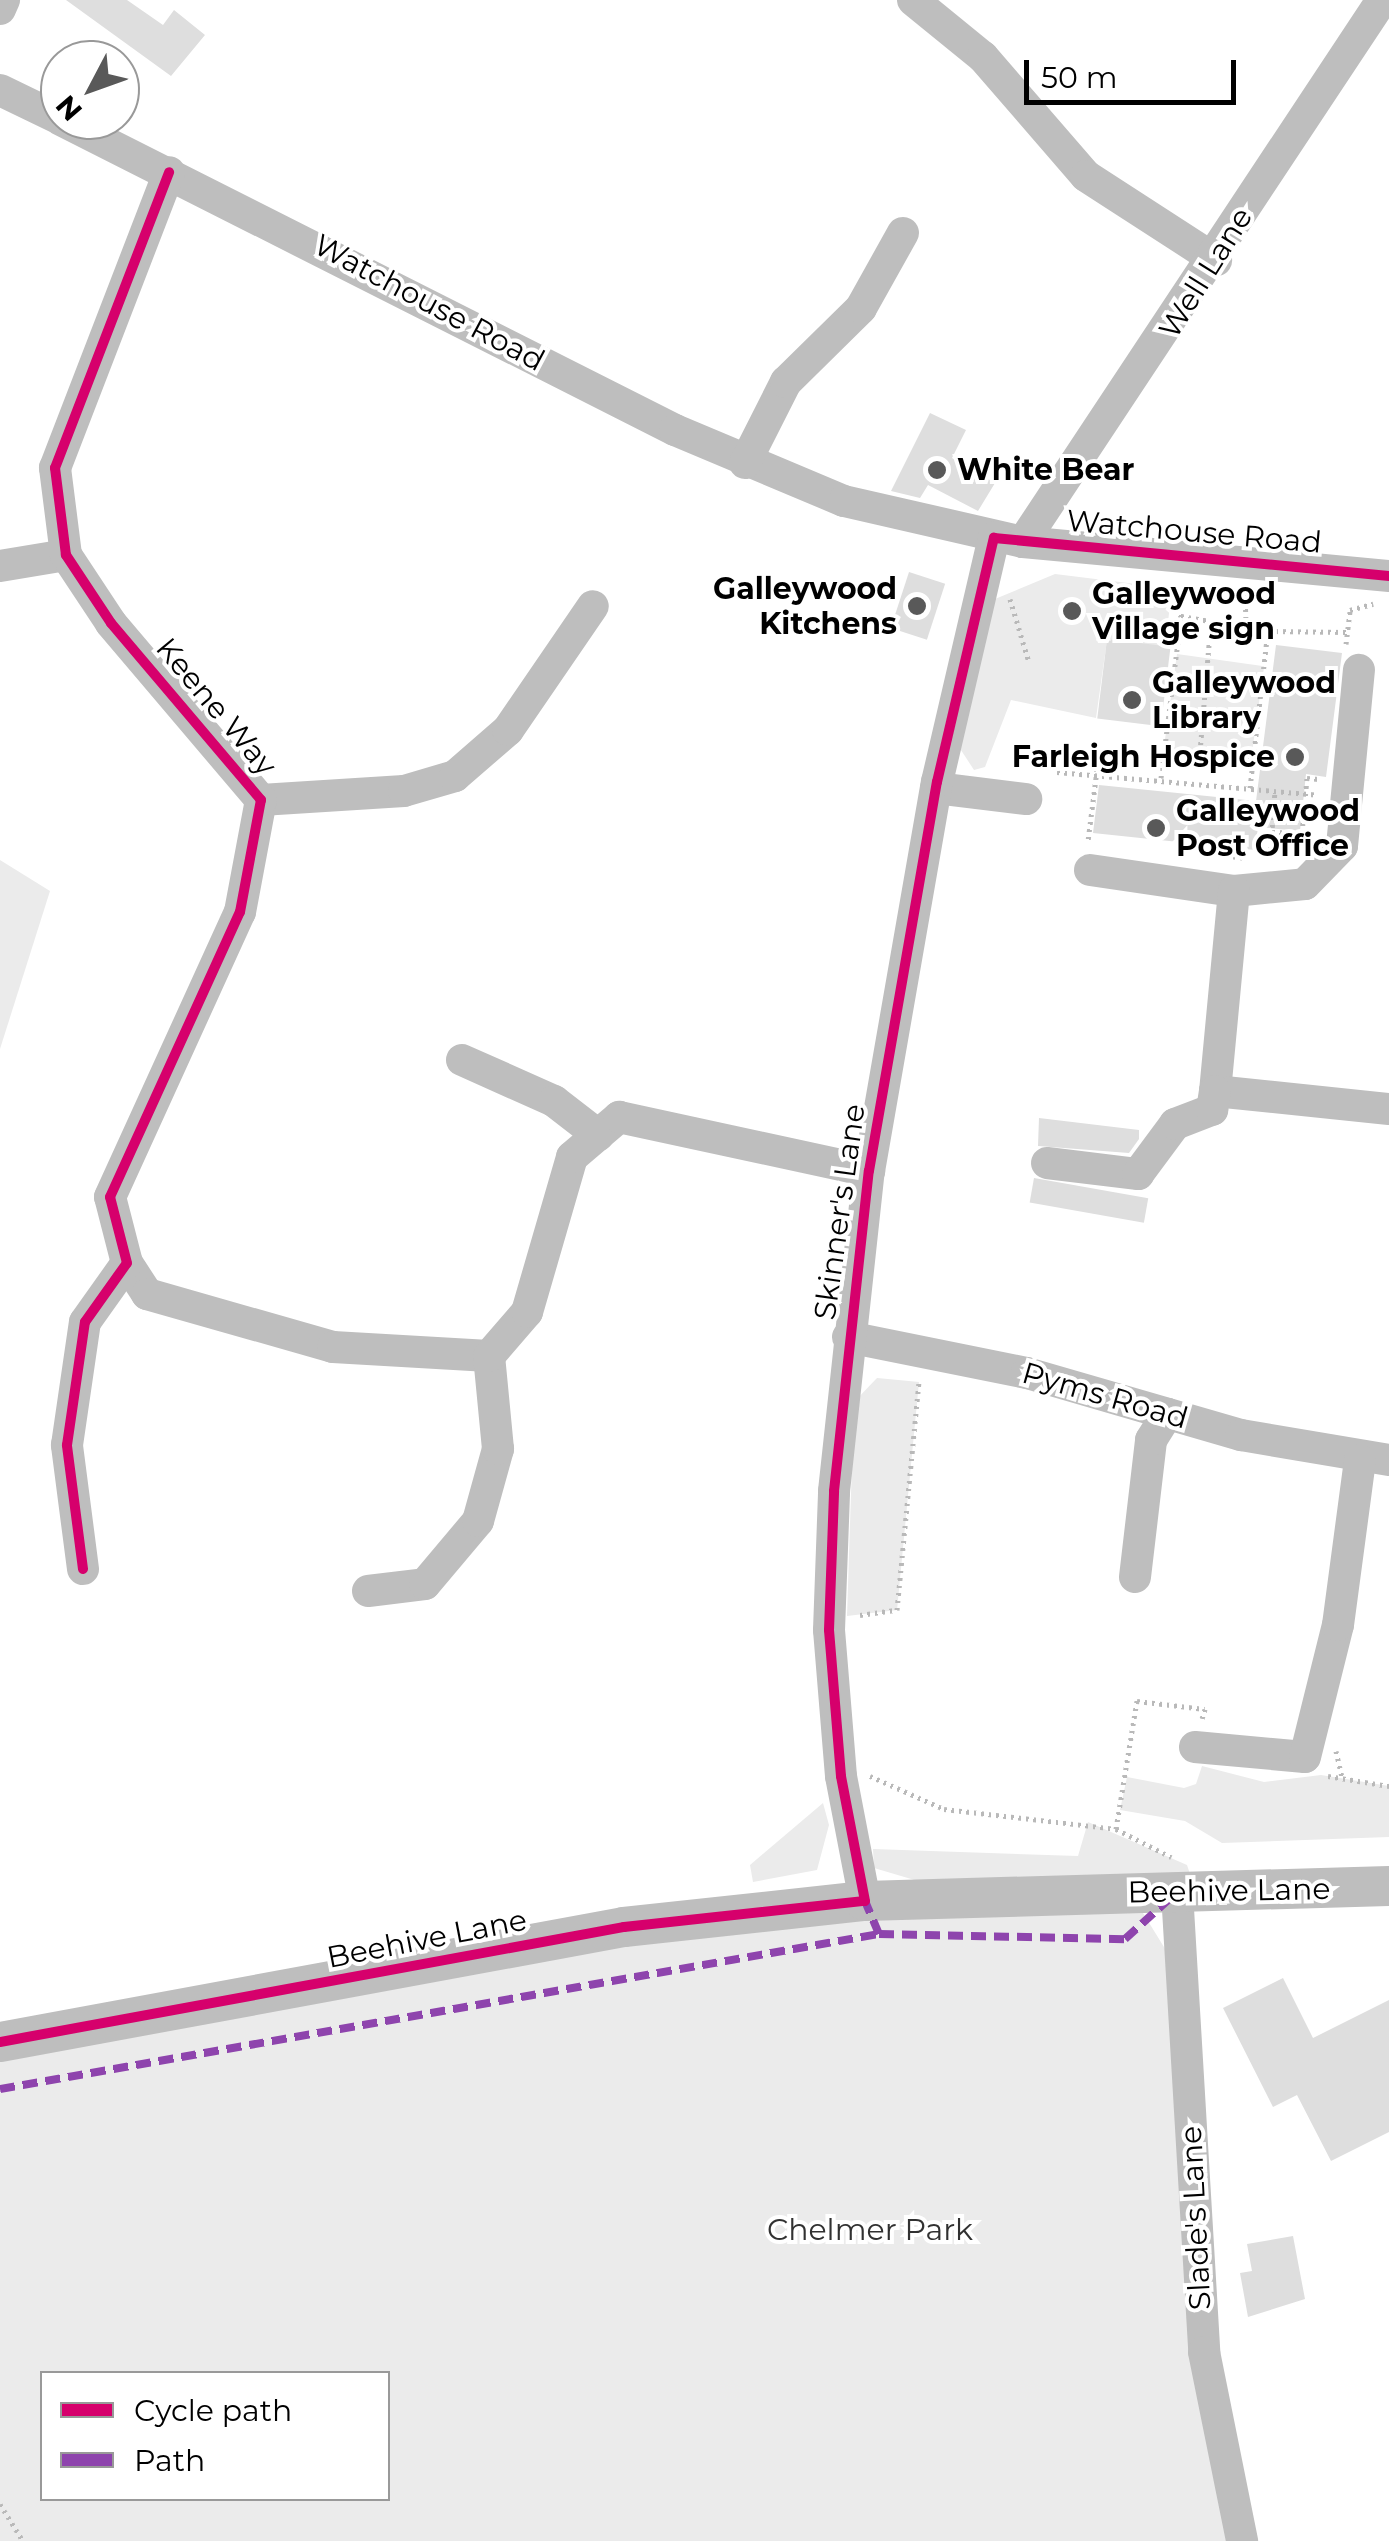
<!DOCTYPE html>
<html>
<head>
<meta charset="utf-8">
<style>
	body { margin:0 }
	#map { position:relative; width:1389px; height:2541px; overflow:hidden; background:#fff; font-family:Montserrat,sans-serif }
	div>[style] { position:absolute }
	.green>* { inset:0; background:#ebebeb; transform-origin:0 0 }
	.building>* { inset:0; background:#dedede; transform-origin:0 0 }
	.path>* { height:5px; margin-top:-2.5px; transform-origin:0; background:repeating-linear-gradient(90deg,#b9b9b9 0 2.5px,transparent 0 7.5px) }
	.minor>* { height:32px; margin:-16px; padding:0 16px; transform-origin:16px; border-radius:16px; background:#bebebe }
	.major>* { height:40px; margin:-20px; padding:0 20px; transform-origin:20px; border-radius:20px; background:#bebebe }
	.quiet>* { height:8px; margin-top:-4px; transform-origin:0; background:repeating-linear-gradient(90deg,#8e44ad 0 15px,transparent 0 23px) }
	.cycleway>* { height:10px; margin:-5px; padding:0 5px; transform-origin:5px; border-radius:5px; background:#d6006c }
	.dots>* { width:28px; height:28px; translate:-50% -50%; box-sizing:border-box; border:5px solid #fff; border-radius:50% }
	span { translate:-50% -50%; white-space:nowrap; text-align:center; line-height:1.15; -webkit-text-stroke:8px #fff; paint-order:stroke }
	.street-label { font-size:30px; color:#000 }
	.poi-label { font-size:30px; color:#000; font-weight:700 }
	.left { translate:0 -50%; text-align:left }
	.right { translate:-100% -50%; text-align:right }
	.park-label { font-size:30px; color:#313131 }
	.legend { position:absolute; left:40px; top:2371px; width:350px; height:130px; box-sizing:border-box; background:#fff; border:2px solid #999; margin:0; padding:12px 18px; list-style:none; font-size:30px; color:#000 }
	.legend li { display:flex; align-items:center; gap:20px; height:50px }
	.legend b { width:50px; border:2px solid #999 }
	.north { position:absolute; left:40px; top:40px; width:100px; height:100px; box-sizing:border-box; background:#fff; border:2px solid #999; border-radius:50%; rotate:229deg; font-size:28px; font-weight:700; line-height:40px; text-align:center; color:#000 }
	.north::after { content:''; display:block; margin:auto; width:35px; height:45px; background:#595959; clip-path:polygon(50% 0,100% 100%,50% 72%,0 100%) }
	.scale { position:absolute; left:1024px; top:60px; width:212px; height:45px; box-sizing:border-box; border:5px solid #000; border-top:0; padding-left:12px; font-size:30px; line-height:35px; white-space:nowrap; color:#000; -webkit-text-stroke:8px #fff; paint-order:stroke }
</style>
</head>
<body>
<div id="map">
	<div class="green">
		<div style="clip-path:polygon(1055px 574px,1152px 586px,1170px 605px,1165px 647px,1107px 640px,1096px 718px,1011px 700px,985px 767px,974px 770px,959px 747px,995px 599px)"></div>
		<div style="left:1177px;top:654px;width:88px;height:95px;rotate:8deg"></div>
		<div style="clip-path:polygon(0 860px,50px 891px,0 1049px)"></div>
		<div style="clip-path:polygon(877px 1378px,919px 1382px,897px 1610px,847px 1616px,854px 1402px)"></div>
		<div style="clip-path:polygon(1202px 1766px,1264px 1782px,1321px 1775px,1389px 1786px,1389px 1837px,1222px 1843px,1185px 1821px,1120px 1810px,1127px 1777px,1184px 1788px,1196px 1784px)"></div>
		<div style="clip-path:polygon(823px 1803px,829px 1825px,817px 1870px,753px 1882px,750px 1865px)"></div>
		<div style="clip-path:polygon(1088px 1822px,1187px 1865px,1192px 1880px,918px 1881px,874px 1868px,873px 1849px,1078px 1856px)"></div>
		<div style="clip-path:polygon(evenodd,1140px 1908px,1167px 1952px,1229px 2541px,0 2541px,0 2059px,628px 1943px,819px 1921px,1140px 1908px,42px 2374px,388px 2374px,388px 2498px,42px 2498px,42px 2374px)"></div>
	</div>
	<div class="building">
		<div style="clip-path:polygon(66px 0,127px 0,163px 25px,174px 10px,205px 35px,171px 76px)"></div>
		<div style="clip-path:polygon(930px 413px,966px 430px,952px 458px,995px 483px,978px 511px,928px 485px,920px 498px,891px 491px)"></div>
		<div style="left:909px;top:572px;width:38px;height:59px;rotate:18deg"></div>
		<div style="left:1107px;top:639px;width:64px;height:80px;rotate:7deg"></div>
		<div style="clip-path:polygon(1276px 645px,1342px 653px,1326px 777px,1306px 774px,1300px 831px,1258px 827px,1255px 850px,1093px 833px,1099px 785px,1256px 801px)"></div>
		<div style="clip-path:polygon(1039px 1118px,1139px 1130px,1139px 1139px,1129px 1153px,1038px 1146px)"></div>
		<div style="left:1034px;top:1178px;width:116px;height:25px;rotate:10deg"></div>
		<div style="clip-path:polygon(1283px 1978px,1313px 2038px,1389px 2000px,1389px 2132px,1331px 2161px,1297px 2095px,1273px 2107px,1223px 2008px)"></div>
		<div style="clip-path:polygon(1293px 2236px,1305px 2299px,1248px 2317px,1240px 2273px,1252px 2271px,1247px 2244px)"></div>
	</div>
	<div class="path">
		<div style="left:1168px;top:587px;width:32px;rotate:66deg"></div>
		<div style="left:1181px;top:616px;width:88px;rotate:9.8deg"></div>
		<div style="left:1245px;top:594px;width:34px;rotate:88deg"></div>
		<div style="left:1010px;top:599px;width:63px;rotate:73.3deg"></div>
		<div style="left:1346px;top:644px;width:34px;rotate:-83deg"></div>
		<div style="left:1350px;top:610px;width:24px;rotate:-15deg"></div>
		<div style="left:1169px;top:715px;width:89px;rotate:4.5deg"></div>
		<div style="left:1165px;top:748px;width:89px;rotate:6.5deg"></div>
		<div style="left:1200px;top:752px;width:130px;rotate:-85.2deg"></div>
		<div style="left:1057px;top:761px;width:41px;rotate:1.4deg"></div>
		<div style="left:1098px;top:762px;width:80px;rotate:97.2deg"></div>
		<div style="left:1057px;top:772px;width:262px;rotate:5deg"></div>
		<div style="left:1161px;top:778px;width:162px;rotate:-82.9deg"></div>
		<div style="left:1250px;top:788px;width:158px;rotate:-83.5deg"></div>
		<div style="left:1268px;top:631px;width:78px;rotate:0.7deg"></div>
		<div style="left:1272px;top:832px;width:41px;rotate:1.4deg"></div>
		<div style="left:1302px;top:833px;width:55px;rotate:-84.8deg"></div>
		<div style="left:1307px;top:778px;width:12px;rotate:5deg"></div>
		<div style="left:1203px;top:853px;width:44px;rotate:6.5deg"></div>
		<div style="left:1270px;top:857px;width:67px;rotate:-85.7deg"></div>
		<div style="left:860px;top:1615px;width:37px;rotate:-8deg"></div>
		<div style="left:897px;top:1610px;width:231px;rotate:-84.5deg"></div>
		<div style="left:1336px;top:1751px;width:28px;rotate:77deg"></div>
		<div style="left:870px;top:1776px;width:81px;rotate:24deg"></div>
		<div style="left:944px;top:1809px;width:173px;rotate:6.6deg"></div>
		<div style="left:1116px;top:1829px;width:130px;rotate:-80.7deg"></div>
		<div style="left:1137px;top:1701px;width:68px;rotate:6.7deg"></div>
		<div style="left:1205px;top:1709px;width:10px;rotate:107deg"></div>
		<div style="left:1328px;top:1776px;width:62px;rotate:9.3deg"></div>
		<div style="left:1116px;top:1829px;width:62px;rotate:27deg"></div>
		<div style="left:0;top:2504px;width:44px;rotate:58.1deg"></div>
	</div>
	<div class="minor">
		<div style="left:913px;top:0;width:90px;rotate:39.2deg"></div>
		<div style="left:983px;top:57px;width:157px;rotate:49.1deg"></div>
		<div style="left:1086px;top:176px;width:155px;rotate:32.9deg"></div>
		<div style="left:0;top:9px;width:10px;rotate:-66deg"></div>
		<div style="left:0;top:90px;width:67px;rotate:25.8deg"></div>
		<div style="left:61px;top:120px;width:688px;rotate:26.79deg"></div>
		<div style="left:675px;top:430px;width:183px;rotate:22.8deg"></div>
		<div style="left:844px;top:501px;width:184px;rotate:12.9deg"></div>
		<div style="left:1023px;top:542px;width:368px;rotate:5.3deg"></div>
		<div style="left:745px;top:463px;width:91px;rotate:-63.2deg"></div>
		<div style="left:786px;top:382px;width:105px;rotate:-44.6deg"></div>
		<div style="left:861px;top:308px;width:86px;rotate:-60.8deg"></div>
		<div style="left:1023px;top:542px;width:650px;rotate:-56.48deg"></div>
		<div style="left:0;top:566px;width:67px;rotate:-9.5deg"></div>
		<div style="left:936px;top:788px;width:91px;rotate:7deg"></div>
		<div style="left:261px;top:800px;width:143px;rotate:-3.6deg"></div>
		<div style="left:404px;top:791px;width:53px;rotate:-16.4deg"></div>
		<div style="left:455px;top:776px;width:70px;rotate:-41deg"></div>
		<div style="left:508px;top:730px;width:150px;rotate:-55.6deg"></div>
		<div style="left:1090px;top:870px;width:146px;rotate:8.3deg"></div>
		<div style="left:1234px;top:891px;width:71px;rotate:-5.6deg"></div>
		<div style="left:1305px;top:884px;width:53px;rotate:-45.8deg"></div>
		<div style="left:1342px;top:846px;width:177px;rotate:-84.5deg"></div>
		<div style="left:1234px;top:891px;width:201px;rotate:95.4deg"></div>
		<div style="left:1215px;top:1091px;width:175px;rotate:5.9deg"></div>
		<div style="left:462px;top:1060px;width:101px;rotate:24deg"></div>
		<div style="left:554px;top:1101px;width:56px;rotate:37.7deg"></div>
		<div style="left:1047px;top:1163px;width:92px;rotate:6.9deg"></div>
		<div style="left:1138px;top:1174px;width:62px;rotate:-53.5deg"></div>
		<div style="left:1175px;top:1124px;width:40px;rotate:-21deg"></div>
		<div style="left:1212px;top:1110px;width:19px;rotate:-81deg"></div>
		<div style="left:127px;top:1263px;width:37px;rotate:57deg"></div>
		<div style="left:147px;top:1294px;width:193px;rotate:15.9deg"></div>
		<div style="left:333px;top:1347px;width:156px;rotate:3.3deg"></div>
		<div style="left:848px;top:1337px;width:183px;rotate:11.4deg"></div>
		<div style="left:1027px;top:1373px;width:223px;rotate:16.2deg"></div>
		<div style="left:1241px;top:1435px;width:150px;rotate:9.6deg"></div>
		<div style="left:83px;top:1569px;width:125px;rotate:-97.4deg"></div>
		<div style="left:67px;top:1445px;width:124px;rotate:-81.7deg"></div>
		<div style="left:85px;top:1322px;width:72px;rotate:-54.6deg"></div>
		<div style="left:127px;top:1263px;width:68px;rotate:-104.4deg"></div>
		<div style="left:110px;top:1197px;width:313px;rotate:-65.5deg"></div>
		<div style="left:240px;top:912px;width:114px;rotate:-79.4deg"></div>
		<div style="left:261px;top:800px;width:232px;rotate:-130.3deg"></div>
		<div style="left:111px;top:623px;width:82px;rotate:-123.5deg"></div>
		<div style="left:66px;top:555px;width:88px;rotate:-97.2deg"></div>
		<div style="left:55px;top:468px;width:317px;rotate:-68.9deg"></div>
		<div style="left:1135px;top:1577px;width:138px;rotate:-83.3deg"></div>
		<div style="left:1151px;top:1440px;width:31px;rotate:-58deg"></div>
		<div style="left:368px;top:1591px;width:57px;rotate:-7deg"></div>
		<div style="left:425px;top:1584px;width:82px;rotate:-49.9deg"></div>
		<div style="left:478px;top:1521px;width:75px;rotate:-74.5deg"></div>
		<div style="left:498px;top:1449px;width:93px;rotate:-95.5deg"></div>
		<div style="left:489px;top:1356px;width:58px;rotate:-49.2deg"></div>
		<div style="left:527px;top:1312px;width:161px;rotate:-73.8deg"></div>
		<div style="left:572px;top:1157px;width:62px;rotate:-40.4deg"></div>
		<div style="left:619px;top:1117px;width:256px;rotate:12.2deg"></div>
		<div style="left:1195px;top:1747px;width:110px;rotate:5.2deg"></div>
		<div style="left:1305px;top:1757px;width:136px;rotate:-76deg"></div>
		<div style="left:1338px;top:1625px;width:166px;rotate:-82.4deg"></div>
		<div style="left:1177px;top:1892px;width:461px;rotate:86.6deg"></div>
		<div style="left:1204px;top:2352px;width:193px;rotate:78.6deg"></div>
		<div style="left:865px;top:1901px;width:127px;rotate:-100.9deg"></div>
		<div style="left:841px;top:1776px;width:146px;rotate:-94.7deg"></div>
		<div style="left:829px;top:1630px;width:139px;rotate:-87.9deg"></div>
		<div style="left:834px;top:1491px;width:322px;rotate:-83.8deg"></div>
		<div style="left:869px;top:1171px;width:395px;rotate:-80.1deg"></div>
		<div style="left:937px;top:782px;width:251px;rotate:-76.9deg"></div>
	</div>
	<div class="major">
		<div style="left:0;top:2042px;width:635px;rotate:-10.44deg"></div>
		<div style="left:624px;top:1927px;width:242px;rotate:-6.2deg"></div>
		<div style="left:865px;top:1901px;width:524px;rotate:-1.64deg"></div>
	</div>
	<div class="quiet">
		<div style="left:879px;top:1934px;width:246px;rotate:1.2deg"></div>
		<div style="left:1125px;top:1939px;width:70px;rotate:-42.1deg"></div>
		<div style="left:0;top:2089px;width:893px;rotate:-10deg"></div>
		<div style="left:879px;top:1934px;width:36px;rotate:-113deg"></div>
	</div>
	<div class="cycleway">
		<div style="left:83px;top:1569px;width:125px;rotate:-97.4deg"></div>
		<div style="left:67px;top:1445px;width:124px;rotate:-81.7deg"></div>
		<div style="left:85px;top:1322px;width:72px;rotate:-54.6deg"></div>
		<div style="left:127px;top:1263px;width:68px;rotate:-104.4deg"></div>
		<div style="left:110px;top:1197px;width:313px;rotate:-65.5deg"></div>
		<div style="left:240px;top:912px;width:114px;rotate:-79.4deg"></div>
		<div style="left:261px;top:800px;width:232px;rotate:-130.3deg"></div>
		<div style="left:111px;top:623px;width:82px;rotate:-123.5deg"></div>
		<div style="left:66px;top:555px;width:88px;rotate:-97.2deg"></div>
		<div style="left:55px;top:468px;width:317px;rotate:-68.9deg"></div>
		<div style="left:0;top:2042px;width:635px;rotate:-10.44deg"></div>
		<div style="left:624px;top:1927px;width:242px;rotate:-6.2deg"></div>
		<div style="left:865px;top:1901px;width:127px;rotate:-100.9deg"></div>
		<div style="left:841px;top:1776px;width:146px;rotate:-94.7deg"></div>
		<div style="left:829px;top:1630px;width:139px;rotate:-87.9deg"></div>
		<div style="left:834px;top:1491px;width:322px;rotate:-83.8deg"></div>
		<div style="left:869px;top:1171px;width:395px;rotate:-80.1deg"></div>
		<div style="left:937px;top:782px;width:251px;rotate:-76.9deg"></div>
		<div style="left:994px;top:538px;width:397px;rotate:5.5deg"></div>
	</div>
	<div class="dots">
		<div style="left:937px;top:470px;background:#595959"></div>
		<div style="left:917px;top:606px;background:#595959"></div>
		<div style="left:1072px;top:611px;background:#595959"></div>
		<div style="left:1132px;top:700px;background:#595959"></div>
		<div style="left:1295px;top:757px;background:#595959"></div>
		<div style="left:1156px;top:828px;background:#595959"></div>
	</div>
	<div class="street-label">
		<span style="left:1206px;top:273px;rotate:-58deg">Well Lane</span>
		<span style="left:429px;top:303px;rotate:28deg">Watchouse Road</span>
		<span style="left:1194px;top:532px;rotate:5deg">Watchouse Road</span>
		<span style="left:216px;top:707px;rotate:50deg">Keene Way</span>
		<span style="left:840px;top:1212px;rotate:-82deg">Skinner's Lane</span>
		<span style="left:1105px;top:1396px;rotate:16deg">Pyms Road</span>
		<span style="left:1229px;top:1891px;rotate:-1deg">Beehive Lane</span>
		<span style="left:427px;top:1939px;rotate:-11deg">Beehive Lane</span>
		<span style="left:1196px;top:2218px;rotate:-93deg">Slade's Lane</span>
	</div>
	<div class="poi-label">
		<span class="left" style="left:957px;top:470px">White Bear</span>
		<span class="right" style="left:897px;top:606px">Galleywood<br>Kitchens</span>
		<span class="left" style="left:1092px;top:611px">Galleywood<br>Village sign</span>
		<span class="left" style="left:1152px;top:700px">Galleywood<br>Library</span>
		<span class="right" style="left:1275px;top:757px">Farleigh Hospice</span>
		<span class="left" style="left:1176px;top:828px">Galleywood<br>Post Office</span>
	</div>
	<div class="park-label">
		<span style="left:870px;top:2230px">Chelmer Park</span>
	</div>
	<ul class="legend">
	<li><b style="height:12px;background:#d6006c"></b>Cycle path</li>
	<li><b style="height:12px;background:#8e44ad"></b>Path</li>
	</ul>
	<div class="north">N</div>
	<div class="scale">50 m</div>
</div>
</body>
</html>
